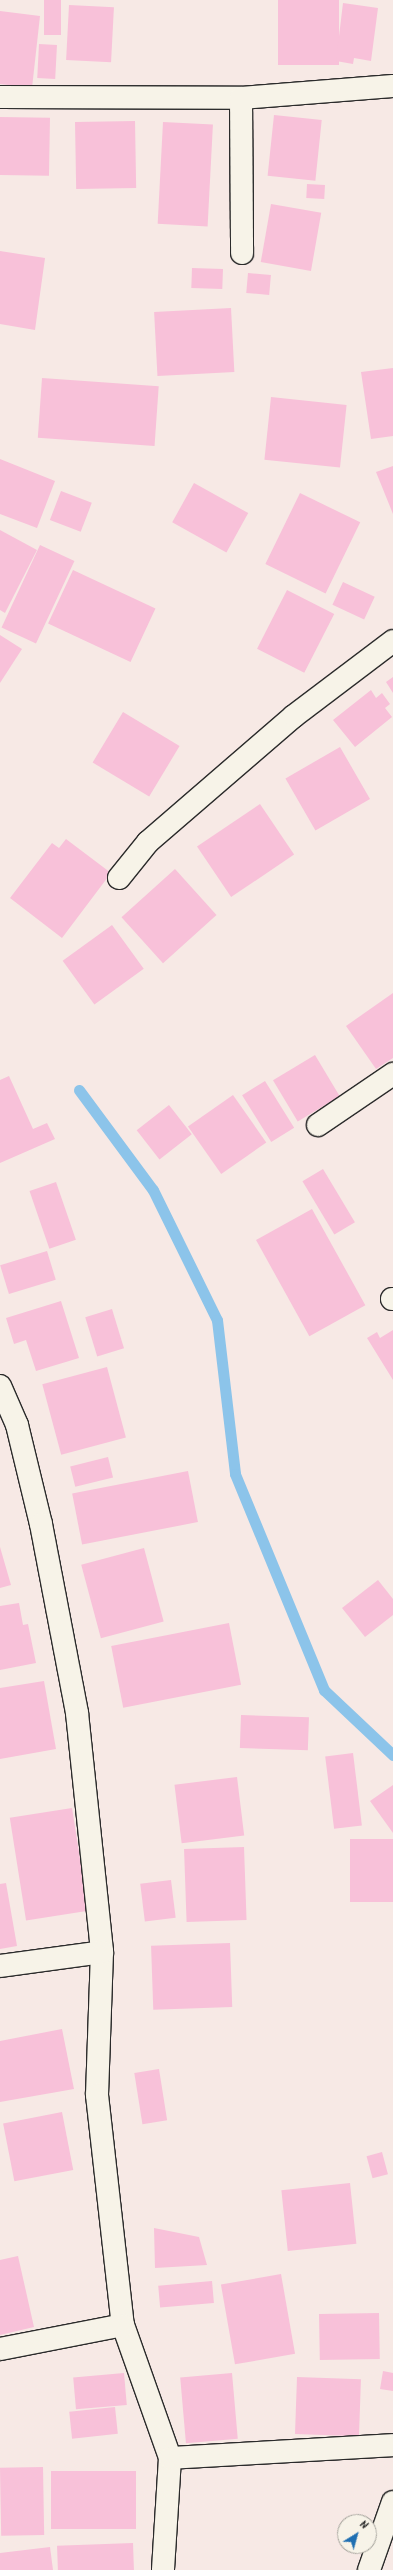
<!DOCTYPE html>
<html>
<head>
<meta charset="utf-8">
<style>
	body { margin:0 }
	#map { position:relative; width:393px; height:2570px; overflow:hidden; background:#f7e9e5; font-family:Kalam,sans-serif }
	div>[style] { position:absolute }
	.stream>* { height:11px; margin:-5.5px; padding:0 5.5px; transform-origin:5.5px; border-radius:5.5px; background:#8cc4ea }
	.building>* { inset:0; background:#f8c1d9; transform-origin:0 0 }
	.roads { filter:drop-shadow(1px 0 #2b2b2b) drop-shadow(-1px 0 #2b2b2b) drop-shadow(0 1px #2b2b2b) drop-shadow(0 -1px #2b2b2b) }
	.minor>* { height:22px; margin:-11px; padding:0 11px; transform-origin:11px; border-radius:11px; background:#f7f3e8 }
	span { translate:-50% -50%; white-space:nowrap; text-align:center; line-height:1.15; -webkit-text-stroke:3.5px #f7f3e8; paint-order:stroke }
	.north { position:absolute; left:337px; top:2514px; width:40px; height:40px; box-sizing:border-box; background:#f7f3e8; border:1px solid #a5a39c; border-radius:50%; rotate:37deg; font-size:11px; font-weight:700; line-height:16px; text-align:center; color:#2b2b2b }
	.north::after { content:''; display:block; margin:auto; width:14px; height:18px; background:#1f6fb2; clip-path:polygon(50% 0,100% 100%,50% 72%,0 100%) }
</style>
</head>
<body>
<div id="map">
	<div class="stream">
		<div style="left:79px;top:1090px;width:124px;rotate:53.5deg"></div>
		<div style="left:153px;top:1190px;width:145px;rotate:63.8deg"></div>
		<div style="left:217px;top:1320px;width:155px;rotate:83.3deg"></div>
		<div style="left:235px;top:1474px;width:234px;rotate:67.6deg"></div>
		<div style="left:324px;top:1690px;width:95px;rotate:43.3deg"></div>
	</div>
	<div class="building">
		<div style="left:44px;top:0;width:17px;height:35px"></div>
		<div style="left:278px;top:0;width:61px;height:65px"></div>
		<div style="clip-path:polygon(343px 3px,378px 8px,371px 61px,354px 58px,353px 64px,336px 61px)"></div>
		<div style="left:69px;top:5px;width:45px;height:55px;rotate:3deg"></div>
		<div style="clip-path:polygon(0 11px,40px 16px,32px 88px,0 84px)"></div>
		<div style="left:39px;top:44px;width:18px;height:34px;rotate:3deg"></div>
		<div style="left:274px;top:115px;width:48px;height:61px;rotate:6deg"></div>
		<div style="left:0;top:117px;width:50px;height:58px;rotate:1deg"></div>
		<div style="left:135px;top:121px;width:67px;height:60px;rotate:89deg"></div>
		<div style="left:163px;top:122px;width:50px;height:102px;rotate:3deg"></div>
		<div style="left:307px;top:184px;width:18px;height:14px;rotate:3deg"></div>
		<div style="left:271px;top:204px;width:51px;height:59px;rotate:10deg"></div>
		<div style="clip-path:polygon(0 251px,45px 258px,35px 330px,0 324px)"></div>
		<div style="left:192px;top:268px;width:31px;height:20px;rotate:2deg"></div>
		<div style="left:248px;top:273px;width:23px;height:20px;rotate:5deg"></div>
		<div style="left:231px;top:308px;width:64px;height:77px;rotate:87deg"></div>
		<div style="clip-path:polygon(393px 368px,393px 436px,371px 439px,361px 372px)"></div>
		<div style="left:42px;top:378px;width:117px;height:60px;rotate:4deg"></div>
		<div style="left:271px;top:397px;width:76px;height:63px;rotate:6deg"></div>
		<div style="clip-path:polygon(0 459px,55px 481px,37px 528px,0 514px)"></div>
		<div style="clip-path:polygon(393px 466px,393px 514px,376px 472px)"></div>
		<div style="left:194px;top:483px;width:62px;height:45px;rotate:29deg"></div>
		<div style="left:61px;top:491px;width:33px;height:31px;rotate:21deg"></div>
		<div style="left:300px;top:493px;width:67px;height:79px;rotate:26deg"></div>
		<div style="clip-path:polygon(0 530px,37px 550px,5px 613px,0 610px)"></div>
		<div style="left:40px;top:545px;width:38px;height:91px;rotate:25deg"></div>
		<div style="left:73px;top:570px;width:91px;height:59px;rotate:25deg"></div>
		<div style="left:343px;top:582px;width:35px;height:25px;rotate:25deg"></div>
		<div style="left:287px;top:590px;width:53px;height:66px;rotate:27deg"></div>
		<div style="clip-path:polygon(0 635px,22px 649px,0 683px)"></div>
		<div style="clip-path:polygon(393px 677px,393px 693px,386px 682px)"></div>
		<div style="clip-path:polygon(371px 690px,376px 698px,382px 693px,390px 704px,385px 708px,392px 717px,355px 747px,333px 720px)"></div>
		<div style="left:123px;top:712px;width:66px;height:59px;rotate:31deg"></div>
		<div style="left:340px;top:747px;width:60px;height:63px;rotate:60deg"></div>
		<div style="left:260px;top:804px;width:61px;height:76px;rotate:56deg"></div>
		<div style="clip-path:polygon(66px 839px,111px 873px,62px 938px,10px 898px,52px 843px,59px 848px)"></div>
		<div style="left:175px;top:869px;width:62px;height:72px;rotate:48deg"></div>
		<div style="left:112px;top:925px;width:54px;height:61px;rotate:54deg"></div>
		<div style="clip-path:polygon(393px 993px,393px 1058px,376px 1069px,346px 1026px)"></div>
		<div style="left:315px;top:1055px;width:48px;height:49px;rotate:59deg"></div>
		<div style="clip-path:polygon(9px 1076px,33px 1129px,47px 1123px,55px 1139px,0 1163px,0 1080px)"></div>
		<div style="left:265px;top:1081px;width:55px;height:27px;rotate:58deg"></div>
		<div style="left:233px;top:1095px;width:58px;height:55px;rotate:55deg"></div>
		<div style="left:169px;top:1105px;width:37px;height:41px;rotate:52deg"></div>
		<div style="left:323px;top:1169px;width:62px;height:24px;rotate:59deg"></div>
		<div style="left:56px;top:1182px;width:61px;height:28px;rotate:71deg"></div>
		<div style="left:312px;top:1209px;width:110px;height:64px;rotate:61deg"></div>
		<div style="left:47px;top:1251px;width:30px;height:49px;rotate:73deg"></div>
		<div style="clip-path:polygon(61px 1301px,79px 1358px,36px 1371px,26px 1340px,14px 1344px,6px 1318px)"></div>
		<div style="left:112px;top:1309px;width:41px;height:28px;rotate:73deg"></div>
		<div style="clip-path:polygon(393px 1330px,393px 1380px,367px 1338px,377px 1332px,380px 1338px)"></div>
		<div style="left:107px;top:1367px;width:73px;height:67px;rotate:75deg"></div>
		<div style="left:108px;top:1457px;width:21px;height:39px;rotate:76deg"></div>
		<div style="left:188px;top:1471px;width:52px;height:118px;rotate:79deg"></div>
		<div style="clip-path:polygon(0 1547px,11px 1585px,0 1588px)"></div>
		<div style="left:144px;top:1548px;width:76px;height:65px;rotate:75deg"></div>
		<div style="clip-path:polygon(378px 1580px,393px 1599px,393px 1615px,365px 1637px,342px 1608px)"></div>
		<div style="clip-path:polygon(19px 1603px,23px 1625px,28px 1624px,36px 1663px,0 1670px,0 1606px)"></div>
		<div style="left:229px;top:1623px;width:63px;height:120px;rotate:79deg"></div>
		<div style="clip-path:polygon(44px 1681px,56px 1749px,0 1759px,0 1688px)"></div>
		<div style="left:241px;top:1715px;width:68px;height:33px;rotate:2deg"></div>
		<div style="left:353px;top:1753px;width:73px;height:28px;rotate:83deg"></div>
		<div style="left:237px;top:1777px;width:59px;height:63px;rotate:83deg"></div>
		<div style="clip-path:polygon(393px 1785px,393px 1833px,370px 1801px)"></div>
		<div style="left:72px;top:1808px;width:104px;height:63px;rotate:81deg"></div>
		<div style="left:393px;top:1839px;width:63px;height:43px;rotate:90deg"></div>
		<div style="left:244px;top:1847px;width:73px;height:60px;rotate:88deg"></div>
		<div style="left:171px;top:1880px;width:38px;height:31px;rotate:83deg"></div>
		<div style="clip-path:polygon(6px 1883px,17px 1946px,0 1949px,0 1884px)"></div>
		<div style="left:230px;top:1943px;width:64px;height:79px;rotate:88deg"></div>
		<div style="clip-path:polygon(62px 2029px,74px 2089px,0 2102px,0 2041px)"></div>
		<div style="left:159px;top:2069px;width:52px;height:25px;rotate:81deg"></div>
		<div style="left:62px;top:2112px;width:59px;height:60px;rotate:79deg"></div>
		<div style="left:382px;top:2152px;width:23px;height:16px;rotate:75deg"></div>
		<div style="left:350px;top:2183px;width:61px;height:69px;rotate:84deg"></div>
		<div style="clip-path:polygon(154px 2228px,199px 2237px,207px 2265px,155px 2268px)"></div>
		<div style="clip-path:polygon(18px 2256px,34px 2327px,0 2335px,0 2260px)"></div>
		<div style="left:281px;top:2274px;width:81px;height:61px;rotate:80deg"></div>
		<div style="left:212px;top:2281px;width:22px;height:54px;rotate:85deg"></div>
		<div style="left:379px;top:2313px;width:46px;height:60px;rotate:89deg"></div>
		<div style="clip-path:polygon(383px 2371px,393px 2373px,393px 2391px,380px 2389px)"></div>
		<div style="left:124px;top:2373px;width:32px;height:51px;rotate:85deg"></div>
		<div style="left:232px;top:2373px;width:66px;height:52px;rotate:85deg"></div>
		<div style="left:297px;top:2377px;width:64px;height:57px;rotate:2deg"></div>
		<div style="left:115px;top:2407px;width:27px;height:46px;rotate:84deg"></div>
		<div style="left:43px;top:2467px;width:68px;height:43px;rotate:89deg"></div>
		<div style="left:51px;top:2471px;width:85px;height:58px"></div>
		<div style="left:133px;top:2543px;width:27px;height:76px;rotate:88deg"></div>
		<div style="clip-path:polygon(50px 2547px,53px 2570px,0 2570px,0 2553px)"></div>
	</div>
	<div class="roads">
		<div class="minor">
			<div style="left:0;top:97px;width:241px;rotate:0.2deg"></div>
			<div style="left:241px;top:98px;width:152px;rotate:-4.5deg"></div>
			<div style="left:241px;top:98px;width:155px;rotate:89.6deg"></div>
			<div style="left:119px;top:878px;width:46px;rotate:-51.1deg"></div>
			<div style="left:148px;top:842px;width:193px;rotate:-40.8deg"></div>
			<div style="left:294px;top:716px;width:124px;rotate:-37.1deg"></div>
			<div style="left:318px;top:1125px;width:91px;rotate:-34.2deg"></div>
			<div style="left:392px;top:1299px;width:1px"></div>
			<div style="left:0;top:1386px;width:43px;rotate:66.4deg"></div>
			<div style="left:17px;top:1425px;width:102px;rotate:76.4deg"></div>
			<div style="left:41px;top:1524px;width:192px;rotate:79.2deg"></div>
			<div style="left:77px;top:1713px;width:240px;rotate:84deg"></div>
			<div style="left:102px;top:1952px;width:143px;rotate:92deg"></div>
			<div style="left:97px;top:2095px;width:231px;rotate:83.6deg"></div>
			<div style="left:123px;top:2325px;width:141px;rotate:70.5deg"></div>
			<div style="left:170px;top:2458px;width:112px;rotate:93.6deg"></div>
			<div style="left:0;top:1966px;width:103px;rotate:-7.8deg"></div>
			<div style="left:0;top:2349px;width:125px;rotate:-11deg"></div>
			<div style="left:170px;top:2458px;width:223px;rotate:-3.3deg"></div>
			<div style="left:369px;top:2570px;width:72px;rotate:-70.6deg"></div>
		</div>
	</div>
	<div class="north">N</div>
</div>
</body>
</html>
